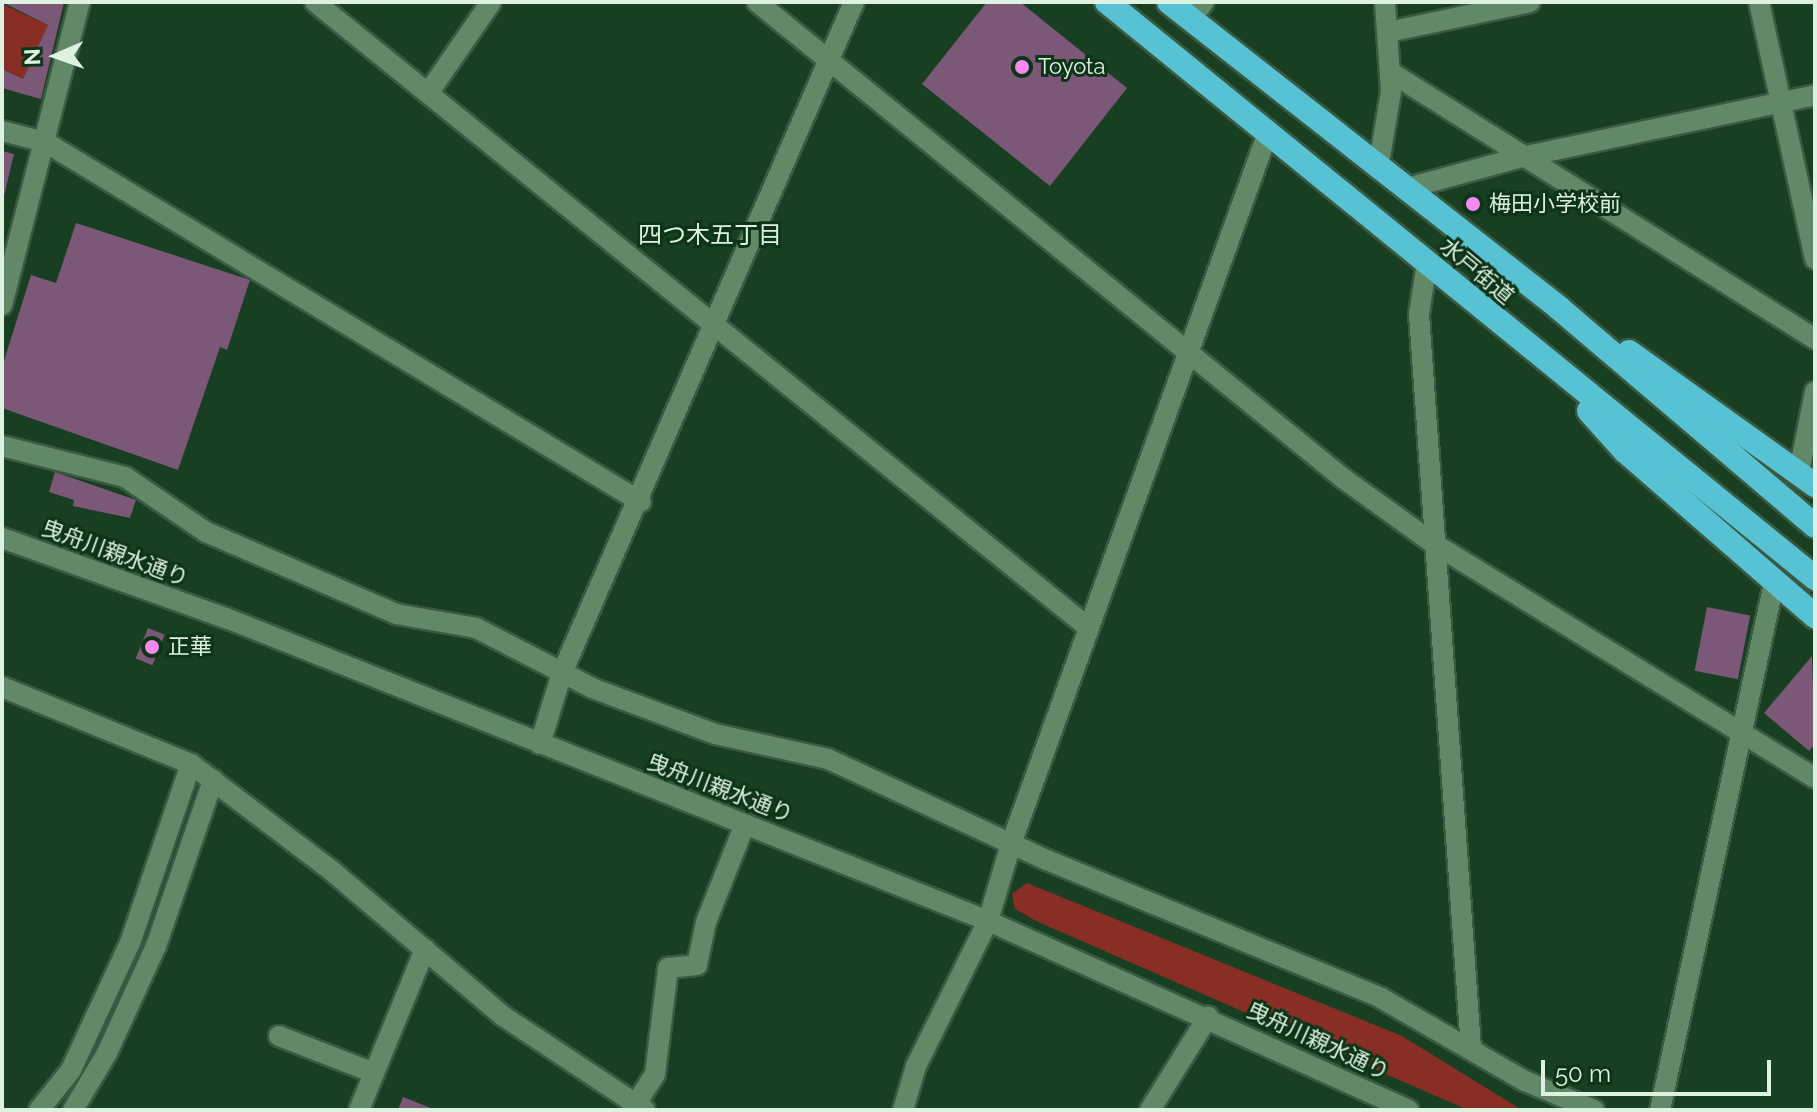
<!DOCTYPE html>
<html>
<head>
<meta charset="utf-8">
<style>
	body { margin:0 }
	#map { position:relative; width:1817px; height:1112px; overflow:hidden; background:#193f22; font-family:Raleway,"Noto Sans JP",sans-serif }
	div>[style] { position:absolute }
	.green>* { inset:0; background:#892e24 }
	.building>* { inset:0; background:#7b5778; transform-origin:0 0 }
	.roads { filter:drop-shadow(2px 0 #395a42) drop-shadow(-2px 0 #395a42) drop-shadow(0 2px #395a42) drop-shadow(0 -2px #395a42) }
	.minor>* { height:20px; margin:-10px; padding:0 10px; transform-origin:10px; border-radius:10px; background:#618867 }
	.highway>* { height:24px; margin:-12px; padding:0 12px; transform-origin:12px; border-radius:12px; background:#56c2d3 }
	.dots>* { width:22px; height:22px; translate:-50% -50%; box-sizing:border-box; border:4px solid #0d3418; border-radius:50% }
	span { translate:-50% -50%; white-space:nowrap; text-align:center; line-height:1.15; -webkit-text-stroke:6px #0d3418; paint-order:stroke }
	.poi-label { font-size:22px; color:#ddf2e0 }
	.left { translate:0 -50%; text-align:left }
	.street-label { font-size:22px; color:#ddf2e0 }
	.neighbourhood-label { font-size:24px; color:#ddf2e0 }
	.frame { position:absolute; inset:0; border:4px solid #ddf2e0; pointer-events:none }
	.north { position:absolute; left:16px; top:16px; width:80px; height:80px; -webkit-text-stroke:6px #0d3418; paint-order:stroke; rotate:268deg; font-size:22px; font-weight:700; line-height:32px; text-align:center; color:#ddf2e0 }
	.north::after { content:''; display:block; margin:auto; width:28px; height:36px; background:#ddf2e0; clip-path:polygon(50% 0,100% 100%,50% 72%,0 100%) }
	.scale { position:absolute; left:1541px; top:1060px; width:230px; height:36px; box-sizing:border-box; border:4px solid #ddf2e0; border-top:0; padding-left:10px; font-size:24px; line-height:28px; white-space:nowrap; color:#ddf2e0; -webkit-text-stroke:6px #0d3418; paint-order:stroke }
</style>
</head>
<body>
<div id="map">
	<div class="green">
		<div style="clip-path:polygon(2px 4px,48px 25px,23px 79px,2px 69px)"></div>
		<div style="clip-path:polygon(1027px 883px,1402px 1036px,1522px 1110px,1468px 1110px,1036px 921px,1015px 909px,1012px 894px)"></div>
	</div>
	<div class="building">
		<div style="clip-path:polygon(2px 2px,64px 2px,41px 99px,2px 88px,2px 69px,23px 79px,48px 25px)"></div>
		<div style="clip-path:polygon(987px 2px,1020px 2px,1127px 88px,1050px 186px,922px 84px)"></div>
		<div style="clip-path:polygon(2px 151px,14px 154px,3px 200px,2px 200px)"></div>
		<div style="clip-path:polygon(76px 223px,250px 280px,227px 350px,220px 347px,178px 470px,2px 408px,2px 367px,31px 275px,56px 283px)"></div>
		<div style="clip-path:polygon(55px 472px,136px 500px,130px 518px,73px 506px,74px 500px,49px 492px)"></div>
		<div style="left:1707px;top:607px;width:44px;height:65px;rotate:11deg"></div>
		<div style="left:148px;top:628px;width:18px;height:33px;rotate:22deg"></div>
		<div style="clip-path:polygon(1812px 656px,1815px 744px,1809px 751px,1764px 713px)"></div>
		<div style="clip-path:polygon(403px 1097px,436px 1110px,398px 1110px)"></div>
	</div>
	<div class="roads">
		<div class="minor">
			<div style="left:315px;top:2px;width:995px;rotate:38.97deg"></div>
			<div style="left:757px;top:2px;width:756px;rotate:39.1deg"></div>
			<div style="left:1344px;top:479px;width:110px;rotate:35.7deg"></div>
			<div style="left:1433px;top:543px;width:448px;rotate:31.6deg"></div>
			<div style="left:1759px;top:2px;width:263px;rotate:77.7deg"></div>
			<div style="left:1191px;top:19px;width:21px;rotate:-53deg"></div>
			<div style="left:1388px;top:32px;width:145px;rotate:-11.9deg"></div>
			<div style="left:1390px;top:72px;width:502px;rotate:32.14deg"></div>
			<div style="left:429px;top:92px;width:109px;rotate:-55.4deg"></div>
			<div style="left:2px;top:131px;width:44px;rotate:14.3deg"></div>
			<div style="left:45px;top:142px;width:696px;rotate:31.13deg"></div>
			<div style="left:1378px;top:169px;width:79px;rotate:-80.5deg"></div>
			<div style="left:1391px;top:91px;width:89px;rotate:-93.9deg"></div>
			<div style="left:1404px;top:189px;width:122px;rotate:-15.2deg"></div>
			<div style="left:1522px;top:157px;width:299px;rotate:-11.9deg"></div>
			<div style="left:1427px;top:262px;width:53px;rotate:98.7deg"></div>
			<div style="left:1419px;top:314px;width:736px;rotate:85.95deg"></div>
			<div style="left:2px;top:305px;width:313px;rotate:-75.6deg"></div>
			<div style="left:2px;top:446px;width:127px;rotate:14.1deg"></div>
			<div style="left:125px;top:477px;width:98px;rotate:34.2deg"></div>
			<div style="left:206px;top:532px;width:207px;rotate:23.3deg"></div>
			<div style="left:396px;top:614px;width:81px;rotate:9.9deg"></div>
			<div style="left:476px;top:628px;width:131px;rotate:27.3deg"></div>
			<div style="left:592px;top:688px;width:131px;rotate:20.5deg"></div>
			<div style="left:715px;top:734px;width:116px;rotate:12.5deg"></div>
			<div style="left:828px;top:759px;width:241px;rotate:24.8deg"></div>
			<div style="left:1047px;top:860px;width:361px;rotate:22.4deg"></div>
			<div style="left:1381px;top:998px;width:166px;rotate:30deg"></div>
			<div style="left:1525px;top:1081px;width:75px;rotate:22.8deg"></div>
			<div style="left:1799px;top:472px;width:82px;rotate:-78.7deg"></div>
			<div style="left:2px;top:538px;width:238px;rotate:19.7deg"></div>
			<div style="left:226px;top:618px;width:820px;rotate:21.68deg"></div>
			<div style="left:988px;top:921px;width:461px;rotate:24.2deg"></div>
			<div style="left:2px;top:687px;width:204px;rotate:22.2deg"></div>
			<div style="left:191px;top:764px;width:177px;rotate:37.2deg"></div>
			<div style="left:332px;top:871px;width:224px;rotate:40.3deg"></div>
			<div style="left:503px;top:1016px;width:170px;rotate:33.5deg"></div>
			<div style="left:540px;top:744px;width:74px;rotate:-72.8deg"></div>
			<div style="left:562px;top:673px;width:732px;rotate:-66.48deg"></div>
			<div style="left:279px;top:1036px;width:102px;rotate:21.3deg"></div>
			<div style="left:39px;top:1110px;width:51px;rotate:-51.3deg"></div>
			<div style="left:71px;top:1070px;width:140px;rotate:-65.1deg"></div>
			<div style="left:130px;top:943px;width:189px;rotate:-71.2deg"></div>
			<div style="left:73px;top:1110px;width:66px;rotate:-59.2deg"></div>
			<div style="left:107px;top:1053px;width:118px;rotate:-65.4deg"></div>
			<div style="left:156px;top:946px;width:176px;rotate:-71deg"></div>
			<div style="left:359px;top:1110px;width:174px;rotate:-67.7deg"></div>
			<div style="left:632px;top:1110px;width:43px;rotate:-57.4deg"></div>
			<div style="left:655px;top:1074px;width:107px;rotate:-83deg"></div>
			<div style="left:668px;top:968px;width:29px;rotate:-6deg"></div>
			<div style="left:697px;top:965px;width:44px;rotate:-78.2deg"></div>
			<div style="left:706px;top:922px;width:105px;rotate:-68.3deg"></div>
			<div style="left:903px;top:1110px;width:46px;rotate:-73.5deg"></div>
			<div style="left:916px;top:1066px;width:162px;rotate:-63.6deg"></div>
			<div style="left:988px;top:921px;width:80px;rotate:-73.4deg"></div>
			<div style="left:1011px;top:844px;width:757px;rotate:-70.15deg"></div>
			<div style="left:1150px;top:1110px;width:110px;rotate:-58.1deg"></div>
			<div style="left:1660px;top:1110px;width:539px;rotate:-77.79deg"></div>
		</div>
		<div class="highway">
			<div style="left:1107px;top:2px;width:913px;rotate:39.13deg"></div>
			<div style="left:1169px;top:2px;width:496px;rotate:38.1deg"></div>
			<div style="left:1559px;top:308px;width:336px;rotate:40.4deg"></div>
			<div style="left:1629px;top:352px;width:229px;rotate:35.6deg"></div>
			<div style="left:1589px;top:411px;width:54px;rotate:48deg"></div>
			<div style="left:1625px;top:451px;width:252px;rotate:41deg"></div>
		</div>
	</div>
	<div class="dots">
		<div style="left:1022px;top:67px;background:#f589ef"></div>
		<div style="left:1473px;top:204px;background:#f589ef"></div>
		<div style="left:152px;top:647px;background:#f589ef"></div>
	</div>
	<div class="poi-label">
		<span class="left" style="left:1038px;top:67px">Toyota</span>
		<span class="left" style="left:1489px;top:204px">梅田小学校前</span>
		<span class="left" style="left:168px;top:647px">正華</span>
	</div>
	<div class="street-label">
		<span style="left:1477px;top:271px;rotate:40deg">水戸街道</span>
		<span style="left:115px;top:553px;rotate:20deg">曳舟川親水通り</span>
		<span style="left:720px;top:788px;rotate:21deg">曳舟川親水通り</span>
		<span style="left:1318px;top:1041px;rotate:25deg">曳舟川親水通り</span>
	</div>
	<div class="neighbourhood-label">
		<span style="left:710px;top:235px">四つ木五丁目</span>
	</div>
	<div class="frame"></div>
	<div class="north">N</div>
	<div class="scale">50 m</div>
</div>
</body>
</html>
